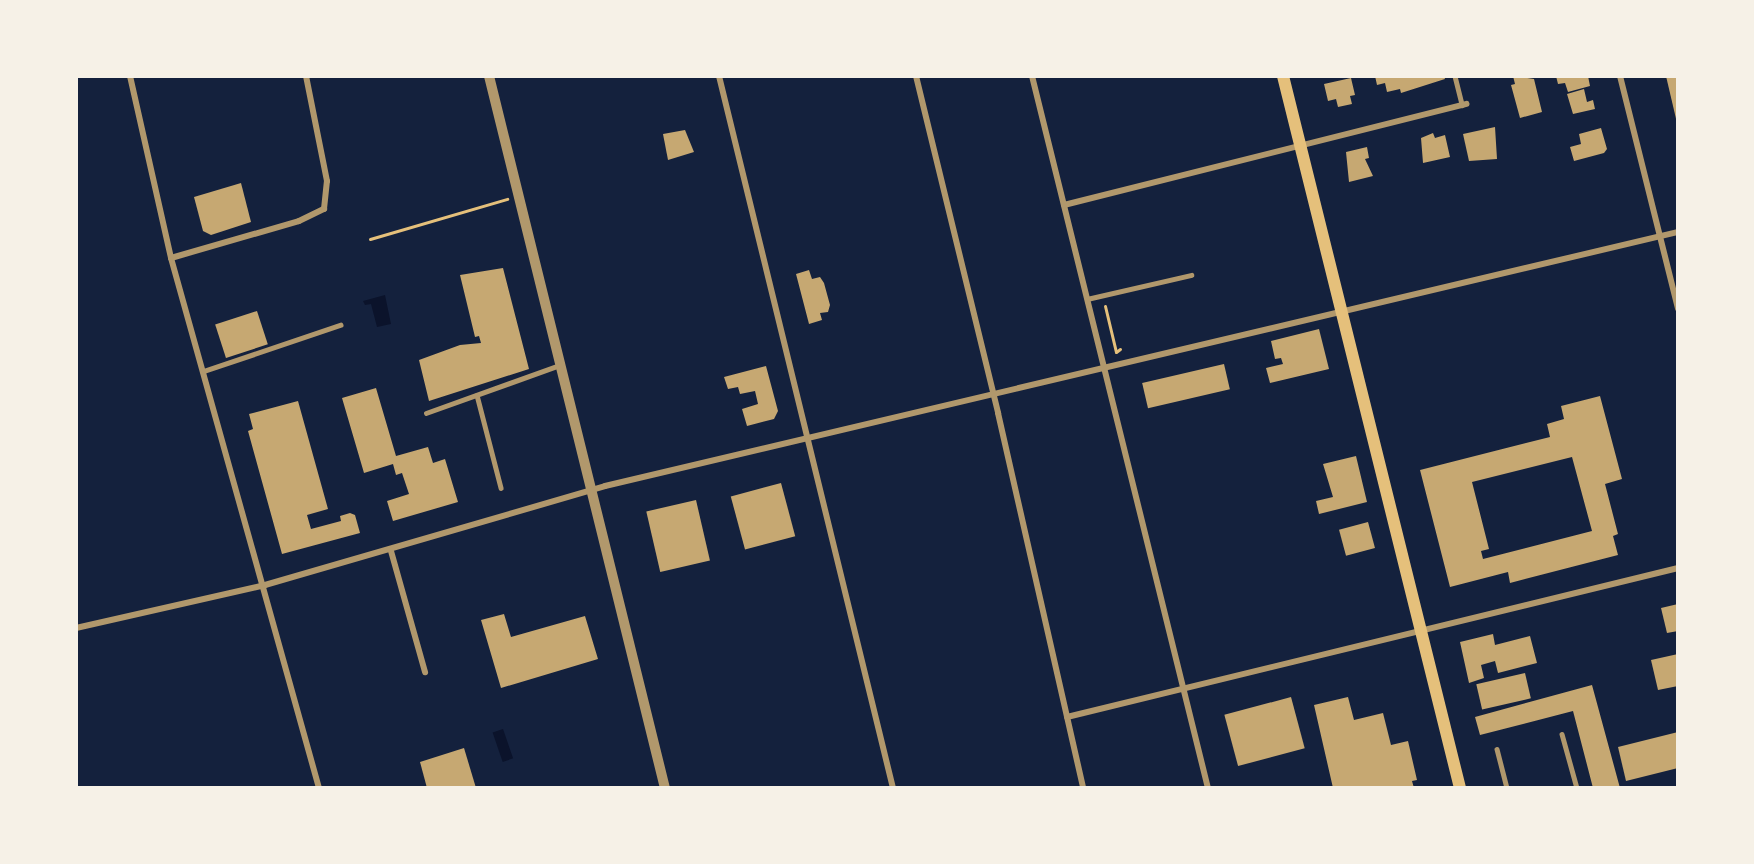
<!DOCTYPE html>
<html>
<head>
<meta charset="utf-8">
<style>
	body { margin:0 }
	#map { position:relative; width:1754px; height:864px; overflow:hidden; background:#14213d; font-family:Helvetica,sans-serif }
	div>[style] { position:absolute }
	.water>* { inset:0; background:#0b132b; transform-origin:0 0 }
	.building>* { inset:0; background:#c6a872; transform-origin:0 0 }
	.path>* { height:3px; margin:-1.5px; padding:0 1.5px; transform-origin:1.5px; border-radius:1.5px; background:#e5c07b }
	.service>* { height:4.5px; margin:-2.25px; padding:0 2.25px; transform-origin:2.25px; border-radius:2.25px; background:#b1986c }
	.minor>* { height:6px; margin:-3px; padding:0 3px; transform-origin:3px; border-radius:3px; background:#b1986c }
	.tertiary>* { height:10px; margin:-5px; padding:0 5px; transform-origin:5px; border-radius:5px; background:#b1986c }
	.secondary>* { height:12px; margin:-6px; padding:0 6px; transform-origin:6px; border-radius:6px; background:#e5c07b }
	span { translate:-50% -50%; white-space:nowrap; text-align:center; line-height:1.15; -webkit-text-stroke:6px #f6f1e7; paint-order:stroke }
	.frame { position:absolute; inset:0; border:78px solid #f6f1e7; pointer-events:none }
</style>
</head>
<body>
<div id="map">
	<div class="water">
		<div style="clip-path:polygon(385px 295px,391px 324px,377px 327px,371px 304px,365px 305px,363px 301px)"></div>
		<div style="left:503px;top:729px;width:31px;height:11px;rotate:71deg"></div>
	</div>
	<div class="building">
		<div style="clip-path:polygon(1375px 76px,1444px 76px,1445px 79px,1401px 93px,1400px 89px,1387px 92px,1385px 83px,1377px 85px)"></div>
		<div style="clip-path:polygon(1513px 76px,1534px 79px,1542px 112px,1520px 118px,1511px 85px,1515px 84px)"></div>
		<div style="clip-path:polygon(1556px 76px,1588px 76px,1590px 86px,1568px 92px,1565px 83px,1558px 84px)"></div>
		<div style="clip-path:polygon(1666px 76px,1678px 76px,1678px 122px,1677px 123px)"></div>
		<div style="clip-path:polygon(1351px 78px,1355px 95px,1350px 96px,1352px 104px,1338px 107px,1336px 99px,1328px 101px,1324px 84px)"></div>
		<div style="clip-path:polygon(1584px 89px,1587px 102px,1593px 100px,1595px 109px,1573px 114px,1567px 94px)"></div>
		<div style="clip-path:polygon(1495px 127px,1497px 159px,1469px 161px,1463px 134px)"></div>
		<div style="clip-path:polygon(1601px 128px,1607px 149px,1604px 153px,1574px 161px,1570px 147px,1581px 144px,1579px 134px)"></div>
		<div style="clip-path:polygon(685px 130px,694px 152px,668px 160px,663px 134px)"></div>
		<div style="clip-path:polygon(1433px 133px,1435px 138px,1445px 135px,1450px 157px,1423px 163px,1421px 138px)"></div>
		<div style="clip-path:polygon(1367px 147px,1369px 158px,1365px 159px,1373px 176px,1349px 182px,1346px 152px)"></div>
		<div style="clip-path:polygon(241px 183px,251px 222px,211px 235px,203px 231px,194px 197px)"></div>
		<div style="clip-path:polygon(503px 268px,529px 369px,429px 401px,419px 360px,460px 345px,481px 343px,479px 336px,475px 337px,460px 275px)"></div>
		<div style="clip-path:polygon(809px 270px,812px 279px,820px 277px,824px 283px,830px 305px,828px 312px,820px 313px,822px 320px,809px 324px,796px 274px)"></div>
		<div style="left:257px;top:311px;width:35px;height:44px;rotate:72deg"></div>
		<div style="clip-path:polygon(1319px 329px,1329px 369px,1270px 383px,1266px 368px,1283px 364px,1281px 358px,1275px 359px,1271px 341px)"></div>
		<div style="left:1224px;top:364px;width:26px;height:84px;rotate:77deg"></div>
		<div style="clip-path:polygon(766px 366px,778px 411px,774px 419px,747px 426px,742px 409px,758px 404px,755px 391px,740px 394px,738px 387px,728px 389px,724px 377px)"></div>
		<div style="clip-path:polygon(376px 388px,396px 456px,428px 447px,433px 463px,445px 459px,458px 502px,393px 521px,387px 501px,409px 494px,402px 473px,396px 475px,393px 464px,364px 473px,342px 398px)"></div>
		<div style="clip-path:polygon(evenodd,1600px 396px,1622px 479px,1605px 484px,1618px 534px,1613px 536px,1618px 555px,1510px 583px,1508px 572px,1450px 587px,1420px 470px,1550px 437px,1547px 424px,1564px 419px,1561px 406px,1600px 396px,1572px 457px,1592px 531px,1483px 559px,1481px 551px,1489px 549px,1472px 482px,1572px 457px)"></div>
		<div style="clip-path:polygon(298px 401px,328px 509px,307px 515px,311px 529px,341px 521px,340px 516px,350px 513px,355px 515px,360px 533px,282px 554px,248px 431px,253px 429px,249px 414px)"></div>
		<div style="clip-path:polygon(1356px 456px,1367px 502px,1319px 514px,1316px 501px,1333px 497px,1323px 464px)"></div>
		<div style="left:781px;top:483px;width:55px;height:52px;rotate:75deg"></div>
		<div style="left:696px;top:500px;width:62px;height:51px;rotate:77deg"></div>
		<div style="left:1368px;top:522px;width:27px;height:30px;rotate:75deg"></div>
		<div style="clip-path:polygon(1678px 604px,1678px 631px,1667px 633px,1661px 608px)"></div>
		<div style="clip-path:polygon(504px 614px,511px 637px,585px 616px,598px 659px,501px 688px,481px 620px)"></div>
		<div style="clip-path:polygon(1493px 634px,1495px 645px,1530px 636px,1537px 663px,1498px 673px,1495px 661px,1481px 665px,1484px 678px,1469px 683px,1460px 642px)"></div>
		<div style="clip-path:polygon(1678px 654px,1678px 686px,1658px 690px,1651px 660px)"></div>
		<div style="left:1525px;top:673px;width:26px;height:50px;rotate:77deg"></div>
		<div style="clip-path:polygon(1592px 685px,1620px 788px,1593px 788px,1573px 711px,1480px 735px,1475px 717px)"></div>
		<div style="left:1291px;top:697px;width:53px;height:69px;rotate:75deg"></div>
		<div style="clip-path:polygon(1348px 697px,1354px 720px,1383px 713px,1391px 745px,1408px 741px,1417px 780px,1412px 781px,1414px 788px,1333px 788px,1314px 705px)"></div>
		<div style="clip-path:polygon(1678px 732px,1678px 768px,1626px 781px,1618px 747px)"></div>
		<div style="clip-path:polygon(464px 748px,476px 788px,427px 788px,420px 762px)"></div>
	</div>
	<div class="path">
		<div style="left:370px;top:239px;width:143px;rotate:-16.3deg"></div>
		<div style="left:1105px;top:306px;width:47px;rotate:76.6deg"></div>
		<div style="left:1116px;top:352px;width:5px;rotate:-37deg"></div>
	</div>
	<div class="service">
		<div style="left:1455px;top:76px;width:30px;rotate:76deg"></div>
		<div style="left:1087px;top:299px;width:107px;rotate:-13deg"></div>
		<div style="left:204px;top:371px;width:144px;rotate:-18.7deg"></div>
		<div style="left:477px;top:395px;width:96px;rotate:75.5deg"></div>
		<div style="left:426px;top:413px;width:142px;rotate:-19.7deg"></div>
		<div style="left:1562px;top:734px;width:56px;rotate:74.5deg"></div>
		<div style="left:1497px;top:749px;width:40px;rotate:75.6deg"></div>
	</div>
	<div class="minor">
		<div style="left:130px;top:76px;width:187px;rotate:77.3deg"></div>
		<div style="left:171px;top:258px;width:550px;rotate:74.4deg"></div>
		<div style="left:719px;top:76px;width:733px;rotate:76.27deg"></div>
		<div style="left:916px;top:76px;width:347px;rotate:76.3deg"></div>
		<div style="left:998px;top:413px;width:385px;rotate:77.2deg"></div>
		<div style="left:1032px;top:76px;width:733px;rotate:76.12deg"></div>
		<div style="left:1620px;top:76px;width:240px;rotate:76deg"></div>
		<div style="left:1064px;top:205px;width:415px;rotate:-14.1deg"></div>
		<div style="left:171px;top:258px;width:133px;rotate:-16.1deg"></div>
		<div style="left:299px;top:221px;width:28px;rotate:-26deg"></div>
		<div style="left:324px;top:209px;width:28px;rotate:-84deg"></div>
		<div style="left:327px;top:181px;width:107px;rotate:-101.3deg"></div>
		<div style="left:391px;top:551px;width:126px;rotate:74.3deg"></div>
		<div style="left:76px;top:628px;width:194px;rotate:-12.8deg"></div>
		<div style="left:265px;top:585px;width:354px;rotate:-16.2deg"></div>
		<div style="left:605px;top:486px;width:1103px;rotate:-13.32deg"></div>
		<div style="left:1067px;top:717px;width:629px;rotate:-13.7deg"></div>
	</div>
	<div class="tertiary">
		<div style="left:489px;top:76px;width:733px;rotate:76.12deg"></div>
	</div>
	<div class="secondary">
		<div style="left:1283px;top:76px;width:734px;rotate:76.04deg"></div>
	</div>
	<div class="frame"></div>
</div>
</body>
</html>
